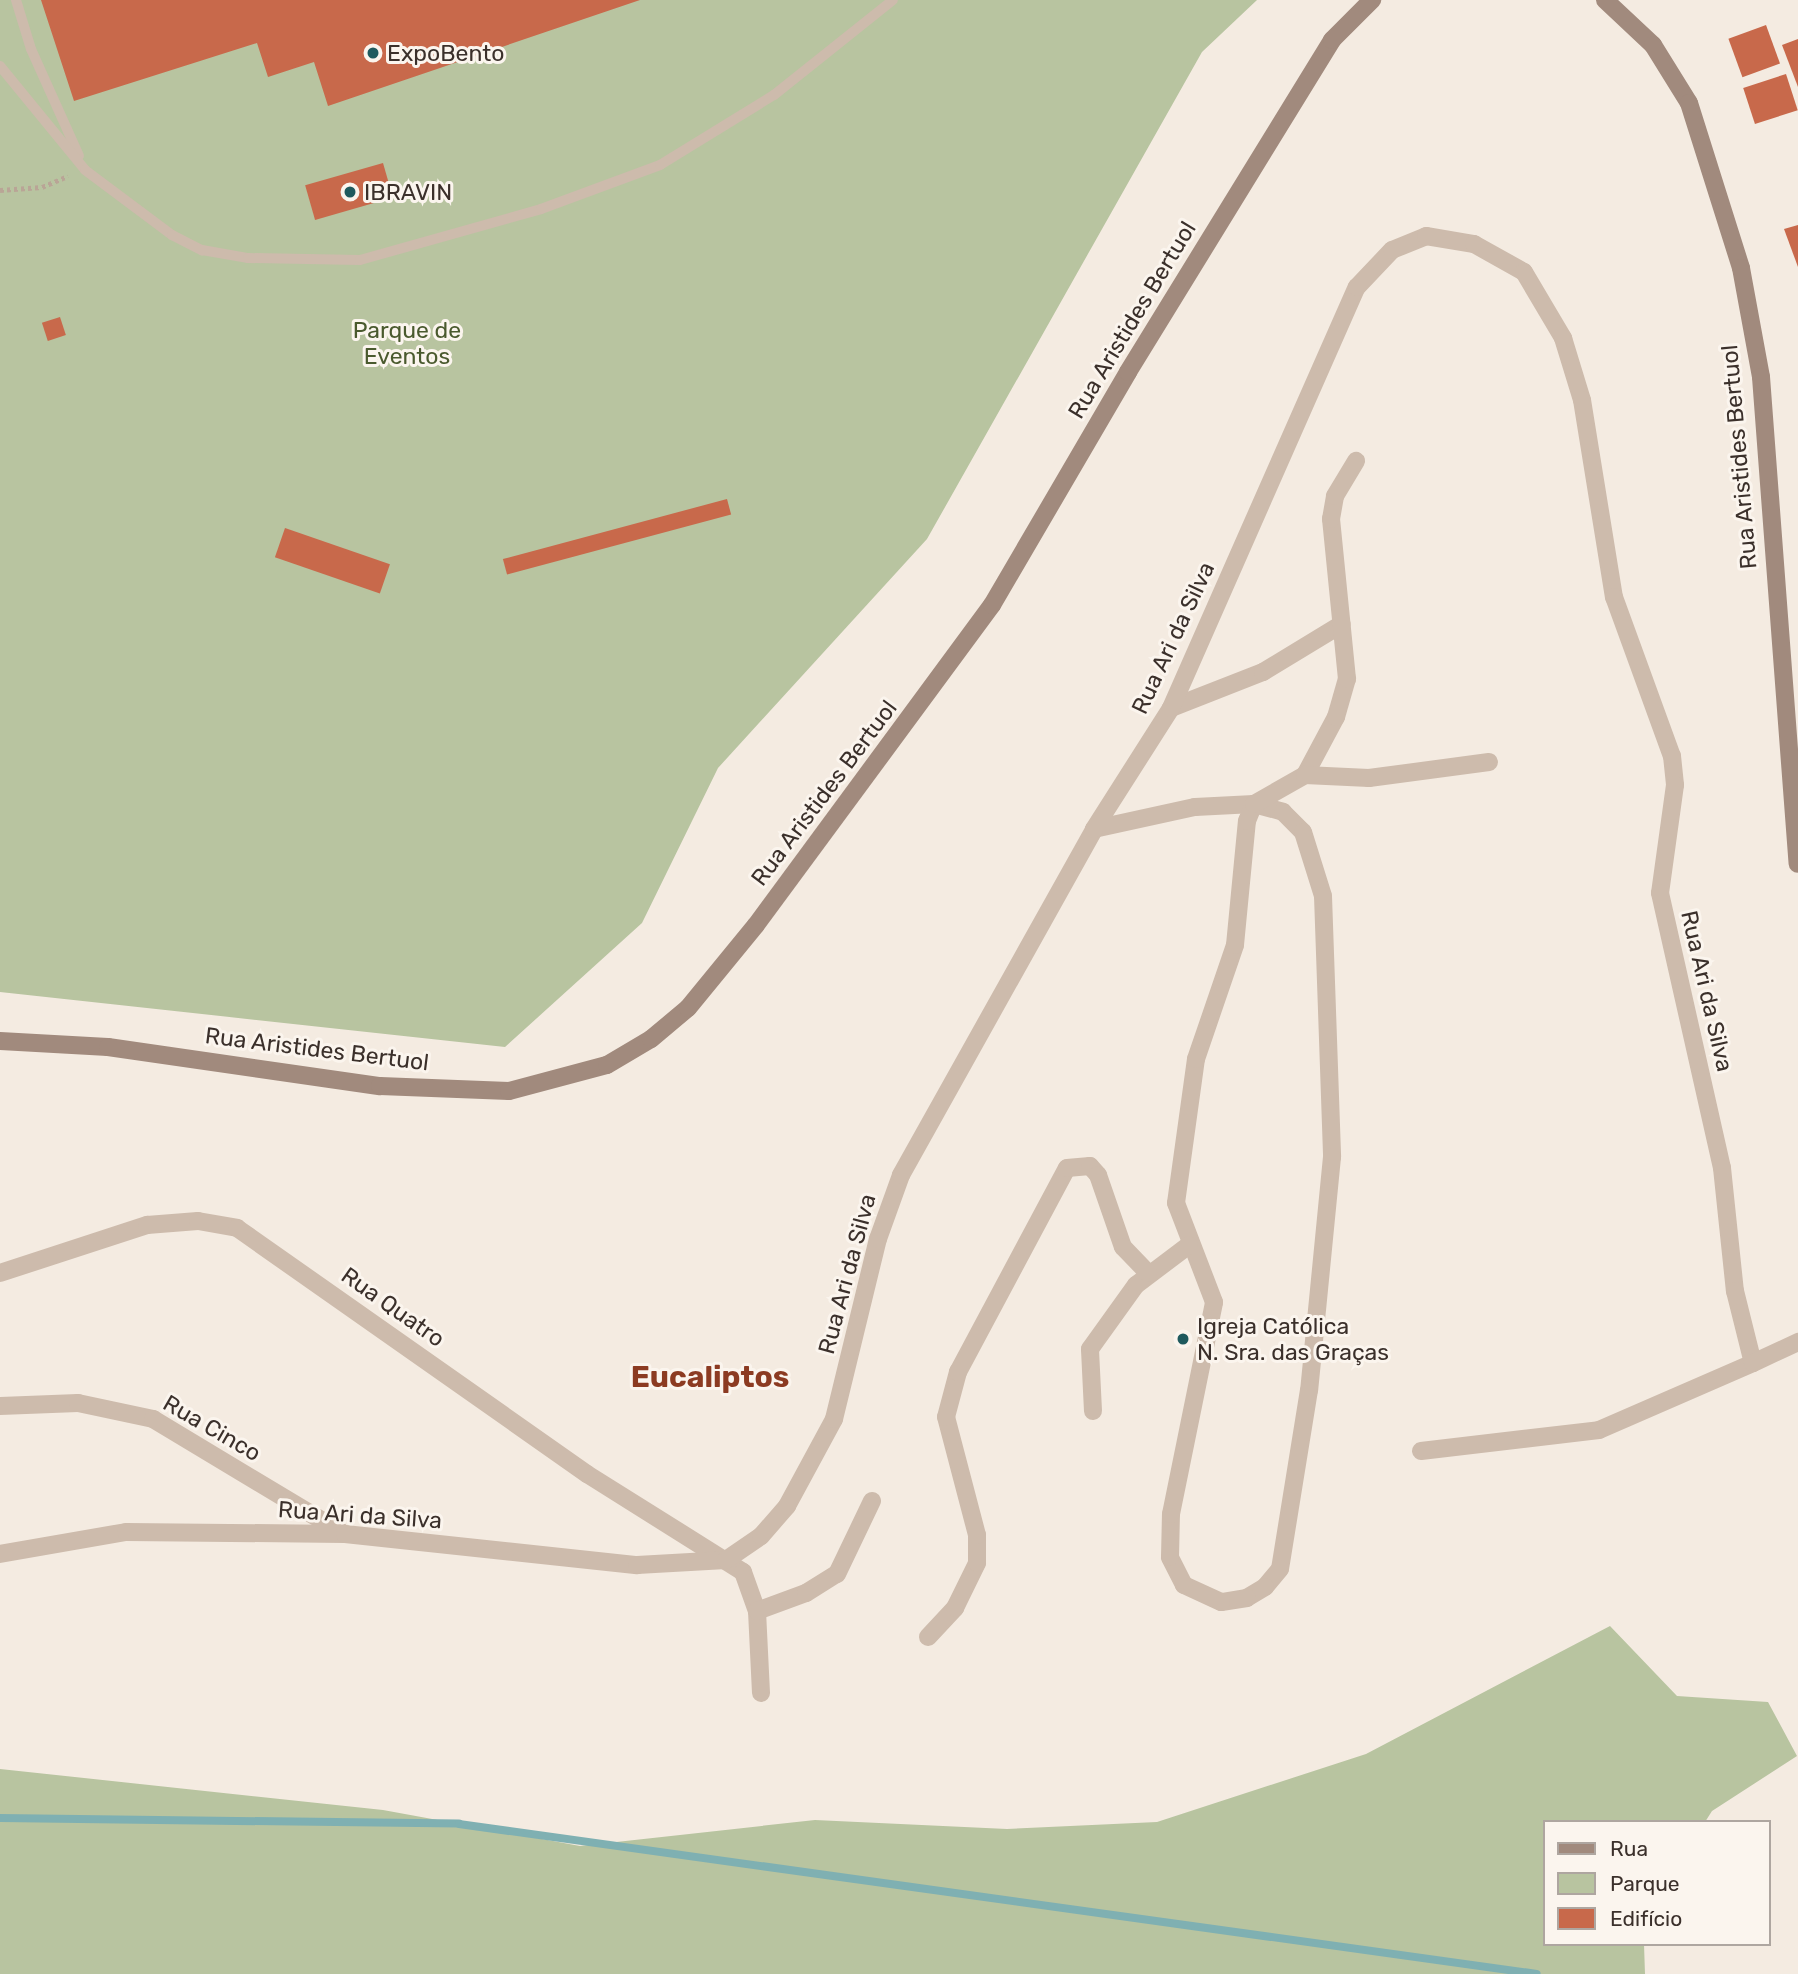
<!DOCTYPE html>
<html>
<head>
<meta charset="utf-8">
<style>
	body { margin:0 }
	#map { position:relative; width:1798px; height:1974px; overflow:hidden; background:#f4ebe1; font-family:Rubik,sans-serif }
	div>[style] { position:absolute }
	.green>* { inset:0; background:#b8c4a0 }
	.stream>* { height:8px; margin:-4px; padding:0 4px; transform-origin:4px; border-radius:4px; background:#7fb0b2 }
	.building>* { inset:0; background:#c8694b; transform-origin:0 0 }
	.path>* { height:4.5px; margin-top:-2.25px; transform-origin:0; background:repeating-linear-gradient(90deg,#b9a596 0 3.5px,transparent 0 7px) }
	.lane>* { height:10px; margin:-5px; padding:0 5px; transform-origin:5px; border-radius:5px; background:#cdbbac }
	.street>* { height:18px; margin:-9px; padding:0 9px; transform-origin:9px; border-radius:9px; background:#cdbbac }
	.secondary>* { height:18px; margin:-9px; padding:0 9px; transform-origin:9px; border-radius:9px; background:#a18a7d }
	.dots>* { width:19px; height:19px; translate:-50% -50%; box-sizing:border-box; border:4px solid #fbf5ee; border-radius:50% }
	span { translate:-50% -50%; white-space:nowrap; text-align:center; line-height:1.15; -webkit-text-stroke:6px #fbf5ee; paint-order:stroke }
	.poi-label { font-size:23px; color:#3b302b }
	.left { translate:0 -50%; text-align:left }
	.street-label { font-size:23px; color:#3b302b }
	.park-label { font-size:23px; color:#4a5a2e }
	.district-label { font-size:30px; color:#8c3b22; font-weight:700 }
	.legend { position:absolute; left:1543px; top:1820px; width:228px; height:126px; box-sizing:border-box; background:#fbf5ee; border:2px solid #aea6a0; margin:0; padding:9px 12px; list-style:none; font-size:21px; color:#3b302b }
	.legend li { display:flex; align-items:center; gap:14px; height:35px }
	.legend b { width:35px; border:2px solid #aea6a0 }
</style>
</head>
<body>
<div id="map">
	<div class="green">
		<div style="clip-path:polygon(0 0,1257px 0,1202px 52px,927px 539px,718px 768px,642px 923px,505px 1047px,0 992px)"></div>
		<div style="clip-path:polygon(1610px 1626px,1677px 1696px,1768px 1702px,1797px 1756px,1712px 1811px,1705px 1822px,1544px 1822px,1544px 1944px,1644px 1944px,1645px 1974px,0 1974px,0 1769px,383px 1810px,580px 1846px,815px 1820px,1007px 1829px,1157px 1822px,1366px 1754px)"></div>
	</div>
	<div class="stream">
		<div style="left:0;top:1818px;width:459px;rotate:0.7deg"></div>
		<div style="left:459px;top:1824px;width:1088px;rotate:7.92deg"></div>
	</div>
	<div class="building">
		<div style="clip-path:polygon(41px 0,640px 0,328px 106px,314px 62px,268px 77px,257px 43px,74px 101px)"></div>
		<div style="left:1766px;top:25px;width:41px;height:40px;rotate:70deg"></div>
		<div style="clip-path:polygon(1798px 39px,1798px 87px,1782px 45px)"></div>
		<div style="left:1786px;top:74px;width:38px;height:45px;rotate:72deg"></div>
		<div style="left:383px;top:163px;width:36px;height:81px;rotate:74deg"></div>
		<div style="clip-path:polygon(1798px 225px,1798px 267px,1784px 229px)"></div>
		<div style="left:60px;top:317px;width:19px;height:19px;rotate:72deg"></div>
		<div style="left:727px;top:499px;width:16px;height:232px;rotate:75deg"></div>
		<div style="left:285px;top:528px;width:111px;height:31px;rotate:19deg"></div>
	</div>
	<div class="path">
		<div style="left:0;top:190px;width:42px;rotate:-4.1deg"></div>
		<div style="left:42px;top:187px;width:28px;rotate:-23deg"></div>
	</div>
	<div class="lane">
		<div style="left:16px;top:0;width:51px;rotate:73deg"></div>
		<div style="left:31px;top:49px;width:117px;rotate:65.8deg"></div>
		<div style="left:0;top:66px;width:134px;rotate:50.7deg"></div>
		<div style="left:85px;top:170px;width:109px;rotate:36.8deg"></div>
		<div style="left:172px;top:235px;width:34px;rotate:27deg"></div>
		<div style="left:202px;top:250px;width:47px;rotate:9.9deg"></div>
		<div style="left:248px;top:258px;width:112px;rotate:1deg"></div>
		<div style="left:360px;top:260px;width:188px;rotate:-15.7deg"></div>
		<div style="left:541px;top:209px;width:127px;rotate:-20.3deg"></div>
		<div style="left:660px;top:165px;width:134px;rotate:-31.6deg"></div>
		<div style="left:774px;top:95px;width:152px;rotate:-38.6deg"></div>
	</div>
	<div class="street">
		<div style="left:1171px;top:708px;width:99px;rotate:-21.4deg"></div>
		<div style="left:1263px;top:672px;width:92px;rotate:-31.3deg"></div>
		<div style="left:1305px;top:775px;width:66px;rotate:-61.9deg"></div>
		<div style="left:1336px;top:717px;width:40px;rotate:-74deg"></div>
		<div style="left:1347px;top:679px;width:161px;rotate:-95.7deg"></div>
		<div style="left:1331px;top:519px;width:23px;rotate:-80deg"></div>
		<div style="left:1335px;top:496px;width:41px;rotate:-59deg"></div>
		<div style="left:1094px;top:829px;width:103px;rotate:-12.3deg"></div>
		<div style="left:1195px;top:807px;width:59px;rotate:-2.9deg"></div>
		<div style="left:1254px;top:804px;width:30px;rotate:15deg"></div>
		<div style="left:1283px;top:812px;width:28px;rotate:45deg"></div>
		<div style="left:1303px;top:832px;width:67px;rotate:72.6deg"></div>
		<div style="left:1323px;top:896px;width:261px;rotate:88deg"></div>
		<div style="left:1332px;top:1157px;width:234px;rotate:95.6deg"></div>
		<div style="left:1309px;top:1390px;width:181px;rotate:99.2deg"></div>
		<div style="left:1280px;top:1569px;width:23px;rotate:130deg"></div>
		<div style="left:1265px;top:1587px;width:21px;rotate:149deg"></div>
		<div style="left:1247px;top:1598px;width:26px;rotate:171deg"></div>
		<div style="left:1221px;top:1602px;width:41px;rotate:-155.3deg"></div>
		<div style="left:1184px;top:1585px;width:31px;rotate:-117deg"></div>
		<div style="left:1170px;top:1557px;width:43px;rotate:-88.7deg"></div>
		<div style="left:1171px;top:1514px;width:216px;rotate:-78.5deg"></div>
		<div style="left:1214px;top:1302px;width:106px;rotate:-111deg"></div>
		<div style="left:1176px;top:1203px;width:145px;rotate:-82.1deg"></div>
		<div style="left:1196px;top:1059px;width:120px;rotate:-71.1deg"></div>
		<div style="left:1235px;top:945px;width:125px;rotate:-84.5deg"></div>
		<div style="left:1247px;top:821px;width:18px;rotate:-68deg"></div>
		<div style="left:1254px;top:804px;width:59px;rotate:-29.6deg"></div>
		<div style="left:1305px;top:775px;width:64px;rotate:2.7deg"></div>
		<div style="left:1369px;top:778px;width:121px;rotate:-7.6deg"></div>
		<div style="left:0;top:1273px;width:155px;rotate:-18.1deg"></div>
		<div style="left:147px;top:1225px;width:51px;rotate:-4.5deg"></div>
		<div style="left:198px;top:1221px;width:40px;rotate:10deg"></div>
		<div style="left:237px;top:1228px;width:428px;rotate:35.1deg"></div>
		<div style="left:587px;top:1474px;width:184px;rotate:32.1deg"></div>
		<div style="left:743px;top:1572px;width:41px;rotate:70.3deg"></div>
		<div style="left:757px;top:1611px;width:82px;rotate:87.2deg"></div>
		<div style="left:0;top:1406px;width:78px;rotate:-2.2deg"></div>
		<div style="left:78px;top:1403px;width:77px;rotate:12deg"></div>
		<div style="left:153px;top:1419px;width:219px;rotate:31deg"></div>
		<div style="left:1093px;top:1411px;width:62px;rotate:-92.8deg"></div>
		<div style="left:1090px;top:1349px;width:79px;rotate:-54.3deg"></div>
		<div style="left:1136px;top:1285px;width:66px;rotate:-37deg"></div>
		<div style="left:1421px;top:1451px;width:179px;rotate:-6.7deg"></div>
		<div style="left:1599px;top:1430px;width:168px;rotate:-23.5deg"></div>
		<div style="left:0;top:1554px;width:128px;rotate:-9.9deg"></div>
		<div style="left:126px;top:1532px;width:219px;rotate:0.5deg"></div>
		<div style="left:345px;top:1534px;width:294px;rotate:6.1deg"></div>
		<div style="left:637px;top:1565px;width:89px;rotate:-3.2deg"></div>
		<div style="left:726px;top:1560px;width:42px;rotate:-34.4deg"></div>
		<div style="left:761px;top:1536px;width:40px;rotate:-49deg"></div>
		<div style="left:787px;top:1506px;width:99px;rotate:-61.6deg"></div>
		<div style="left:834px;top:1419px;width:185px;rotate:-76.3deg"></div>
		<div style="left:878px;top:1239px;width:68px;rotate:-70.2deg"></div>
		<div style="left:901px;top:1175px;width:396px;rotate:-60.8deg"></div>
		<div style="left:1094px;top:829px;width:143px;rotate:-57.5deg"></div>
		<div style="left:1171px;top:708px;width:460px;rotate:-66.2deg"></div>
		<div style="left:1357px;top:287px;width:51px;rotate:-46.6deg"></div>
		<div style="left:1392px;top:250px;width:37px;rotate:-22deg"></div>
		<div style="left:1426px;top:236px;width:49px;rotate:9.5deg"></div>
		<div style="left:1474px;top:244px;width:57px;rotate:29.2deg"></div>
		<div style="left:1524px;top:272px;width:77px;rotate:59.4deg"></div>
		<div style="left:1563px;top:338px;width:65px;rotate:73deg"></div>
		<div style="left:1582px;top:400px;width:200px;rotate:80.8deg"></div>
		<div style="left:1614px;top:597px;width:169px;rotate:70deg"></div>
		<div style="left:1672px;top:756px;width:29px;rotate:84deg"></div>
		<div style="left:1675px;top:785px;width:109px;rotate:97.9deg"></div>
		<div style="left:1660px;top:893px;width:282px;rotate:77.3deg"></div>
		<div style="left:1722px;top:1168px;width:124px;rotate:84deg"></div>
		<div style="left:1735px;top:1291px;width:74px;rotate:76deg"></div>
		<div style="left:1753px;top:1363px;width:50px;rotate:-25deg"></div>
		<div style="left:757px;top:1611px;width:52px;rotate:-20.2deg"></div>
		<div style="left:806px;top:1593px;width:36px;rotate:-32deg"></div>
		<div style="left:837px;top:1574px;width:81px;rotate:-64.4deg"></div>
		<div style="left:928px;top:1637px;width:40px;rotate:-47deg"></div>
		<div style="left:955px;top:1608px;width:50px;rotate:-63.9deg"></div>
		<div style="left:977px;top:1563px;width:28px;rotate:-90deg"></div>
		<div style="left:977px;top:1535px;width:122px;rotate:-104.7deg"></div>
		<div style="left:946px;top:1417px;width:47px;rotate:-75.1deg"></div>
		<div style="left:958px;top:1372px;width:231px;rotate:-61.9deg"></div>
		<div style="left:1067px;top:1168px;width:23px;rotate:-5deg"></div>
		<div style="left:1090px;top:1166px;width:12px;rotate:48deg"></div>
		<div style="left:1098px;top:1175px;width:76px;rotate:70.9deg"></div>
		<div style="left:1123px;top:1247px;width:36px;rotate:46deg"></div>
	</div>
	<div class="secondary">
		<div style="left:1605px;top:0;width:66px;rotate:43.2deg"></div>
		<div style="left:1653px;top:45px;width:68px;rotate:58.2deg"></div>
		<div style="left:1689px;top:103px;width:173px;rotate:72.5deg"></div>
		<div style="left:1741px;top:268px;width:111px;rotate:79.6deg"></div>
		<div style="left:1761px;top:377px;width:488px;rotate:85.7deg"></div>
		<div style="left:0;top:1041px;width:108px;rotate:3.2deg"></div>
		<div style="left:108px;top:1047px;width:275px;rotate:8.2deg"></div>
		<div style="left:380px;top:1086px;width:129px;rotate:2.2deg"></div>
		<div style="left:509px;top:1091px;width:101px;rotate:-14.9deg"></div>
		<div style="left:607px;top:1065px;width:51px;rotate:-30.6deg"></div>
		<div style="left:651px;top:1039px;width:48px;rotate:-40deg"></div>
		<div style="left:688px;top:1008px;width:107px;rotate:-50.7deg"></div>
		<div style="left:756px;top:925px;width:398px;rotate:-53.6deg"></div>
		<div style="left:992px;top:605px;width:270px;rotate:-59.7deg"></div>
		<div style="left:1128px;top:372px;width:390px;rotate:-58.4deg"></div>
		<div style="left:1332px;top:40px;width:57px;rotate:-45deg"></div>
	</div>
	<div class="dots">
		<div style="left:373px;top:53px;background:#1f5a5e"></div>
		<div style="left:350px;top:192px;background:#1f5a5e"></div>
		<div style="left:1183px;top:1339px;background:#1f5a5e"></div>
	</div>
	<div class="poi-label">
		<span class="left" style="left:387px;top:53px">ExpoBento</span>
		<span class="left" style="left:364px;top:192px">IBRAVIN</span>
		<span class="left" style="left:1197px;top:1339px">Igreja Católica<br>N. Sra. das Graças</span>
	</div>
	<div class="street-label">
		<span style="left:1132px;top:320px;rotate:-59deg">Rua Aristides Bertuol</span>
		<span style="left:1739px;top:457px;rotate:-95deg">Rua Aristides Bertuol</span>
		<span style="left:1173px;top:638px;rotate:-65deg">Rua Ari da Silva</span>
		<span style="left:824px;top:793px;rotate:-53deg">Rua Aristides Bertuol</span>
		<span style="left:1707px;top:991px;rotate:77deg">Rua Ari da Silva</span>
		<span style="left:317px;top:1049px;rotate:7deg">Rua Aristides Bertuol</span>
		<span style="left:847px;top:1274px;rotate:-75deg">Rua Ari da Silva</span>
		<span style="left:393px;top:1307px;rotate:35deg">Rua Quatro</span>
		<span style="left:212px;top:1428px;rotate:30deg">Rua Cinco</span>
		<span style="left:360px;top:1515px;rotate:4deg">Rua Ari da Silva</span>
	</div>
	<div class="park-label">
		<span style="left:407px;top:343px">Parque de<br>Eventos</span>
	</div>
	<div class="district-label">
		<span style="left:710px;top:1377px">Eucaliptos</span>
	</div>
	<ul class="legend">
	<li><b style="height:9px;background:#a18a7d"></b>Rua</li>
	<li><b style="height:19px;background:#b8c4a0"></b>Parque</li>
	<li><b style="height:19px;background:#c8694b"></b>Edifício</li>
	</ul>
</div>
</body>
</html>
